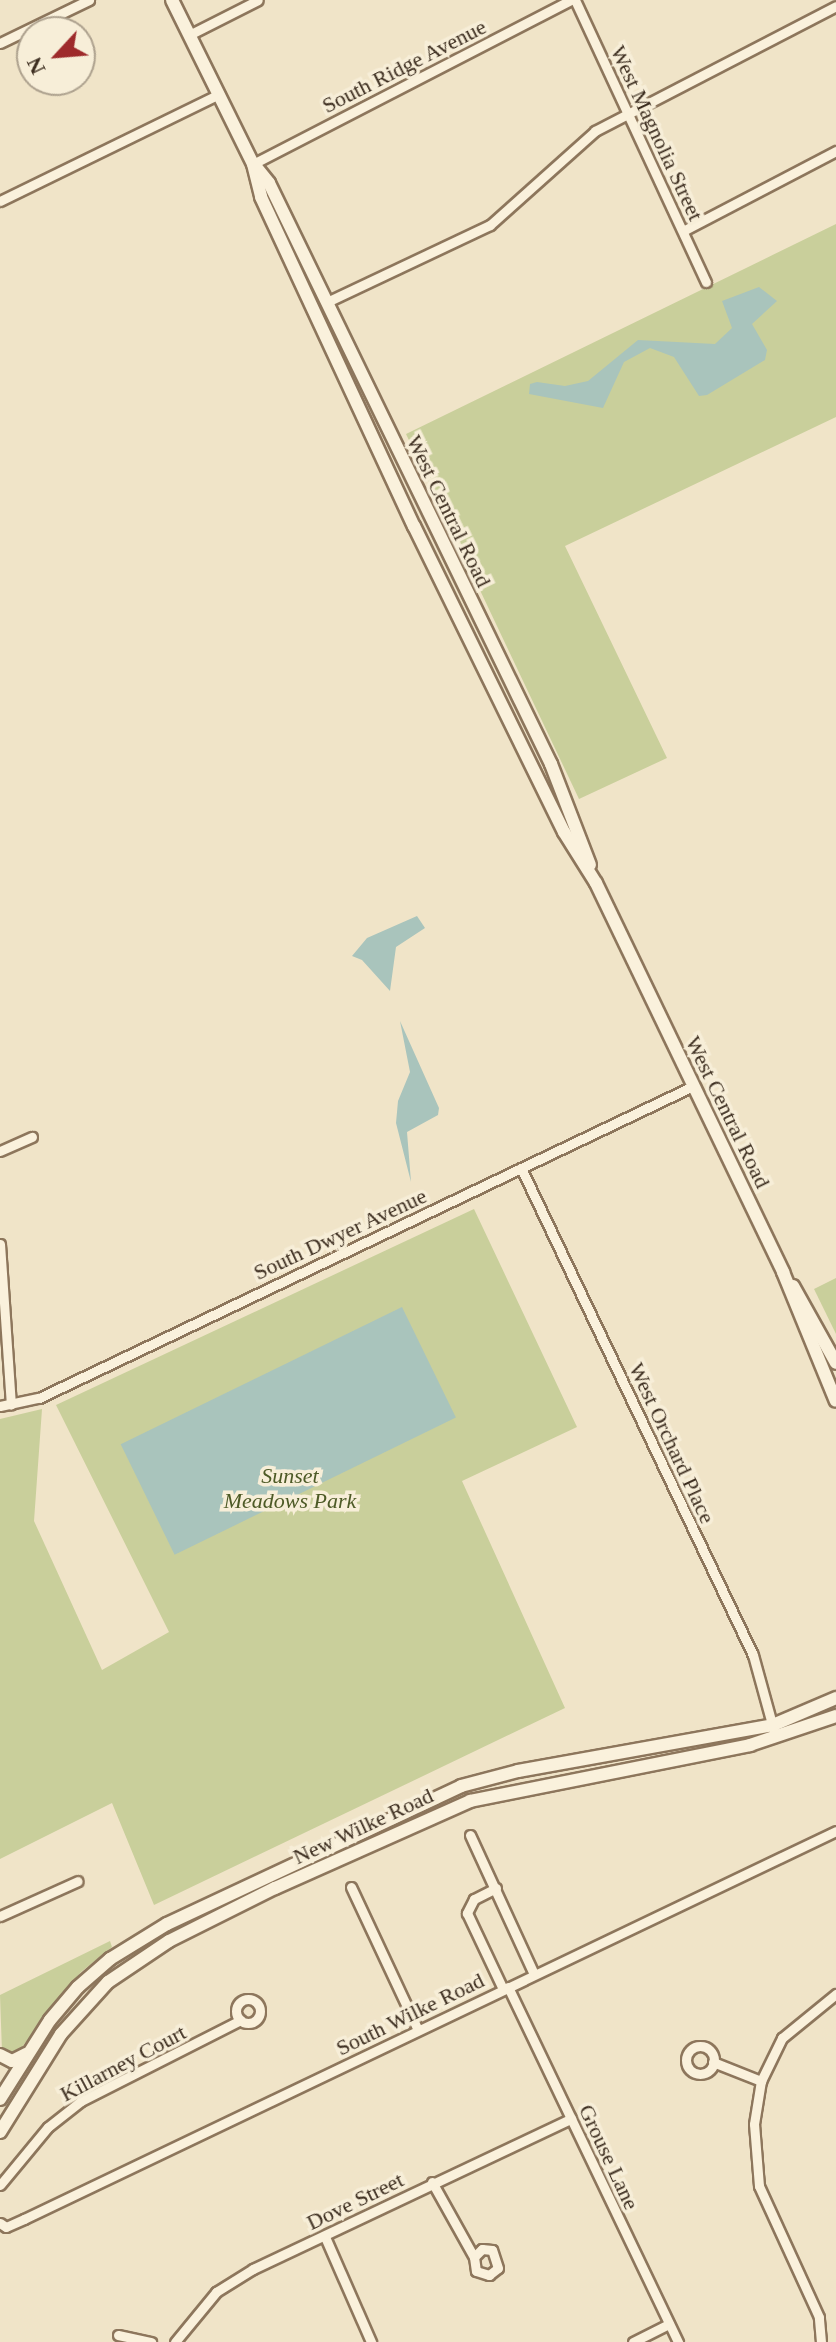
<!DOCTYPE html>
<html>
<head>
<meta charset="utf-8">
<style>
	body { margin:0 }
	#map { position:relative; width:836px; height:2342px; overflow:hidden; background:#f0e4c8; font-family:Georgia,serif }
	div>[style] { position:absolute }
	.green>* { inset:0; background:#c9cf9b }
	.water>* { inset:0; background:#a9c4bc; transform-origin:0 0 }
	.roads { filter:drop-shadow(2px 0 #8d765c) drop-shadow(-2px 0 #8d765c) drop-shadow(0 2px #8d765c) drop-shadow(0 -2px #8d765c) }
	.minor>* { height:9px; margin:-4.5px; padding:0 4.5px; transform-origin:4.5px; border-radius:4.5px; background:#faf1dc }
	.minor>.ring { margin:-4.5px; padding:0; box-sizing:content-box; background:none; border:9px solid #faf1dc; border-radius:50% }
	.secondary>* { height:12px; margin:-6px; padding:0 6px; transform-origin:6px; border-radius:6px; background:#faf1dc }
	span { translate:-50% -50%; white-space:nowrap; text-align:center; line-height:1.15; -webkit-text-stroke:7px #f7eed8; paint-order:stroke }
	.street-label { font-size:22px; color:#3d2e20 }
	.park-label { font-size:22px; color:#4d5a26; font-style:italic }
	.north { position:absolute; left:16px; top:16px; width:80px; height:80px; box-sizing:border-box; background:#f7eed8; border:2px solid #ada18e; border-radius:50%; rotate:244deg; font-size:22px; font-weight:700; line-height:32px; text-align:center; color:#3d2e20 }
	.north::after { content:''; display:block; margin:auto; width:28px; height:36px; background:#9e2a2b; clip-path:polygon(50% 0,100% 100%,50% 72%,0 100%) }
</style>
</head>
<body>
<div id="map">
	<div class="green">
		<div style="clip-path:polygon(836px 224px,836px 417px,565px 546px,667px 758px,579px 799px,406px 434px)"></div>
		<div style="clip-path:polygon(474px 1209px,577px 1427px,462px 1481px,565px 1708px,154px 1905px,112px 1803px,0 1859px,0 1419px,42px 1409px,34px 1521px,102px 1670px,169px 1632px,56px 1405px)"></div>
		<div style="clip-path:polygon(836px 1278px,836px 1334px,814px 1289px)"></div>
		<div style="clip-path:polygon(110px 1941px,112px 1947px,81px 1972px,18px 2052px,2px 2052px,0 1995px)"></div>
	</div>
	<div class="water">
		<div style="clip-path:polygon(759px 287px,777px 301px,752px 324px,767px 350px,765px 360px,707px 395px,699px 396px,674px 357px,650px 348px,624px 362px,603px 408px,529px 394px,530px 384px,537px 382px,565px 386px,588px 381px,638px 340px,715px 344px,732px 328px,722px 301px)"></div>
		<div style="clip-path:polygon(417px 916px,425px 928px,396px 947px,390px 991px,362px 960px,352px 956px,367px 938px)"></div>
		<div style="clip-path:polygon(400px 1021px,439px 1108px,438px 1115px,407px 1132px,411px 1182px,396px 1123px,398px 1101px,410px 1072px)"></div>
		<div style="left:402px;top:1307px;width:123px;height:313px;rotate:64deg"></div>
	</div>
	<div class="roads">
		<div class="minor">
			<div style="left:575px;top:0;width:311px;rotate:65.1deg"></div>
			<div style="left:189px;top:35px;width:77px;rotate:-26.9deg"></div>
			<div style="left:0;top:43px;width:99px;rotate:-25.8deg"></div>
			<div style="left:253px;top:164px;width:358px;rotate:-27.3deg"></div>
			<div style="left:0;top:201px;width:244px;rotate:-26deg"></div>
			<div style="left:683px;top:231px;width:173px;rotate:-27.6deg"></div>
			<div style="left:327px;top:302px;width:180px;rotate:-25.3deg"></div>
			<div style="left:490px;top:225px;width:141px;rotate:-41.8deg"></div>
			<div style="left:595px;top:131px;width:271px;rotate:-27.4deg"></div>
			<div style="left:0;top:1151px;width:35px;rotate:-24deg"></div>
			<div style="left:521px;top:1168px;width:539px;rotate:64.53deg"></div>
			<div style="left:753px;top:1655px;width:79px;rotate:74.6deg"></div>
			<div style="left:0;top:1244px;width:161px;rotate:86.1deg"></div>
			<div style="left:0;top:1406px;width:40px;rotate:-12deg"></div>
			<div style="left:39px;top:1398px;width:725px;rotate:-25.5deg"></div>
			<div style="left:470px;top:1835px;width:153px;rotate:65.3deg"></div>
			<div style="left:351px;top:1887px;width:158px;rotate:64.9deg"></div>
			<div style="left:496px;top:1888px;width:25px;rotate:153deg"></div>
			<div style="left:474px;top:1899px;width:16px;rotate:117deg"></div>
			<div style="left:467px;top:1913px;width:84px;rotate:64.7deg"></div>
			<div style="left:0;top:1916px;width:85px;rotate:-24.2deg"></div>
			<div style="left:508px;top:1987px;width:394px;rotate:64.4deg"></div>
			<div class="ring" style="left:236px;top:1999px;width:15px;height:15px"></div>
			<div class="ring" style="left:686px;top:2046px;width:19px;height:19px"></div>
			<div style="left:713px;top:2062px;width:52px;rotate:21.6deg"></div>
			<div style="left:432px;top:2182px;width:86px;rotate:60.8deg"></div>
			<div style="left:474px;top:2257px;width:14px;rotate:82deg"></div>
			<div style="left:476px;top:2271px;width:14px;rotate:17deg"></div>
			<div style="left:489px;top:2275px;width:11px;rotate:-38deg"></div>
			<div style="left:498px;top:2268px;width:19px;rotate:-108deg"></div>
			<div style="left:492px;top:2250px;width:10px;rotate:-174deg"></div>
			<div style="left:482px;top:2249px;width:11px;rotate:135deg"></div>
			<div style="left:0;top:2185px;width:75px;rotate:-50.4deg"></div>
			<div style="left:48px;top:2127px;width:42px;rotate:-38.2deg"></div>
			<div style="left:81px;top:2101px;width:179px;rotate:-26.9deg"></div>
			<div style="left:0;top:2223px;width:7px;rotate:34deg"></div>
			<div style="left:6px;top:2227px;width:20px;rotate:-24deg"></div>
			<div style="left:24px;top:2219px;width:900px;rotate:-25.54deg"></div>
			<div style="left:325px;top:2237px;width:115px;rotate:66.3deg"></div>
			<div style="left:118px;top:2335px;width:34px;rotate:12deg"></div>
			<div style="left:175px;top:2342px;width:65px;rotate:-50.6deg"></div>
			<div style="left:216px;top:2292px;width:44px;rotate:-31.9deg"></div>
			<div style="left:253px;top:2269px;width:352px;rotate:-25.3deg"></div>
			<div style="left:633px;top:2342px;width:40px;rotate:-26.6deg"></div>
			<div style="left:821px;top:2342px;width:25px;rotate:-95deg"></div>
			<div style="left:819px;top:2317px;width:144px;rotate:-114.6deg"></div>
			<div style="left:759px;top:2186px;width:62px;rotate:-94.6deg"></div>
			<div style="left:754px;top:2124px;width:44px;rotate:-80.8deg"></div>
			<div style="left:761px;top:2081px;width:48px;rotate:-64deg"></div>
			<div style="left:782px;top:2038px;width:70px;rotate:-39.2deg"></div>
		</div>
		<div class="secondary">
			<div style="left:172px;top:0;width:183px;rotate:63.7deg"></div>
			<div style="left:253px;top:164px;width:34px;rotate:76deg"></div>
			<div style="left:261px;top:197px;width:363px;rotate:65.1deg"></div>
			<div style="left:414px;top:526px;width:341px;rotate:63.9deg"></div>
			<div style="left:564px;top:832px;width:60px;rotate:57.9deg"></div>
			<div style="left:596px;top:883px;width:432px;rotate:64.3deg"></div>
			<div style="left:783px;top:1272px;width:139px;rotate:67.7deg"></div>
			<div style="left:257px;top:168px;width:19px;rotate:51deg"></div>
			<div style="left:269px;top:183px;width:646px;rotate:64.11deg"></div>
			<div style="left:551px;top:764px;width:108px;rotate:68.9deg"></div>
			<div style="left:793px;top:1286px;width:88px;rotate:60.8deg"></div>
			<div style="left:0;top:2055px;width:13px;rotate:27deg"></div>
			<div style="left:12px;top:2061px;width:16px;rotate:-27deg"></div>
			<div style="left:0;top:2099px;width:93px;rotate:-57.7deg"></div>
			<div style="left:50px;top:2020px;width:43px;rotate:-49.7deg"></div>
			<div style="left:78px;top:1987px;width:43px;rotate:-41.2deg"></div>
			<div style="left:110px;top:1959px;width:67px;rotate:-31.6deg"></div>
			<div style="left:167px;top:1924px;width:325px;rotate:-25.1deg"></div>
			<div style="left:461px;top:1786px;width:59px;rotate:-14.7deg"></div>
			<div style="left:518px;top:1771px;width:259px;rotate:-10.2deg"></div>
			<div style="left:773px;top:1725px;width:69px;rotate:-23.2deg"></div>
			<div style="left:0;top:2132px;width:115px;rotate:-58.1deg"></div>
			<div style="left:61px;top:2034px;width:70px;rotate:-47.9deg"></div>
			<div style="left:108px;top:1982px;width:73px;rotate:-33.9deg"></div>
			<div style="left:169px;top:1941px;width:119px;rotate:-26.6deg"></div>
			<div style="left:275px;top:1888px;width:214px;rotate:-24deg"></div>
			<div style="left:470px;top:1801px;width:286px;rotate:-11.3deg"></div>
			<div style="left:750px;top:1745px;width:91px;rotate:-18.6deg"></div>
		</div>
	</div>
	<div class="street-label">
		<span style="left:404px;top:66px;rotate:-27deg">South Ridge Avenue</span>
		<span style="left:657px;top:133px;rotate:65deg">West Magnolia Street</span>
		<span style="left:449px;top:511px;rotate:64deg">West Central Road</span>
		<span style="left:728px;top:1112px;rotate:64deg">West Central Road</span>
		<span style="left:340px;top:1234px;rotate:-25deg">South Dwyer Avenue</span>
		<span style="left:672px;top:1443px;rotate:65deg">West Orchard Place</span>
		<span style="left:363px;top:1826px;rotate:-25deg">New Wilke Road</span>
		<span style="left:410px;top:2014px;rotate:-26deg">South Wilke Road</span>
		<span style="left:123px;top:2063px;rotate:-28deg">Killarney Court</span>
		<span style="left:609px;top:2157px;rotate:65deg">Grouse Lane</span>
		<span style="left:355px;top:2201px;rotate:-26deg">Dove Street</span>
	</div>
	<div class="park-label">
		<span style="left:290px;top:1488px">Sunset<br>Meadows Park</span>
	</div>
	<div class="north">N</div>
</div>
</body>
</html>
